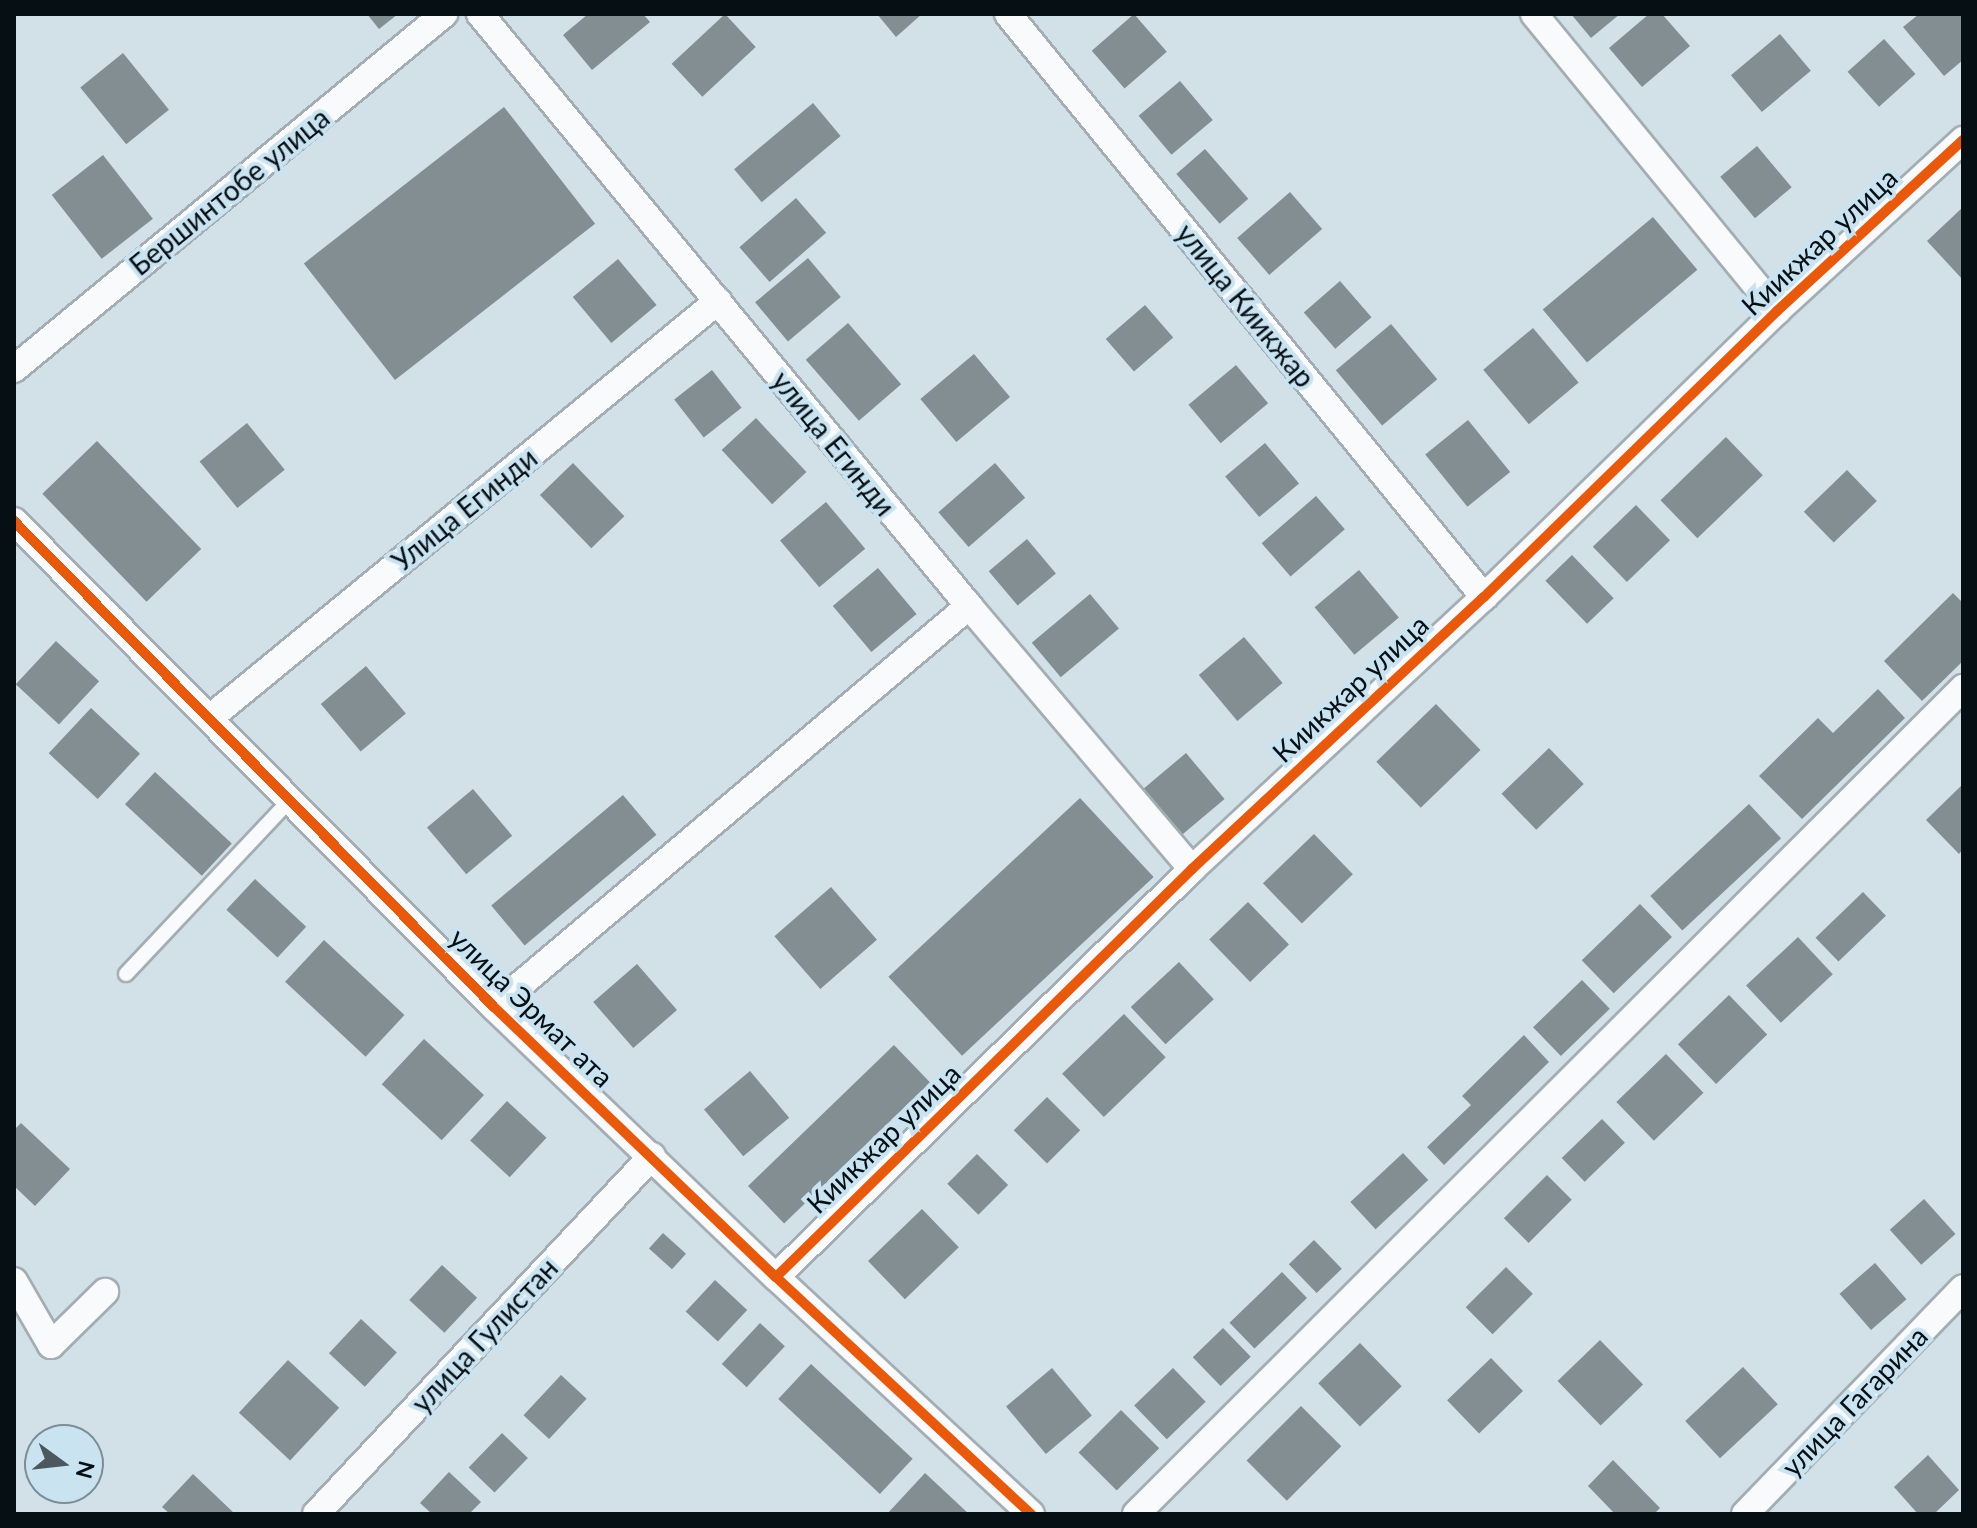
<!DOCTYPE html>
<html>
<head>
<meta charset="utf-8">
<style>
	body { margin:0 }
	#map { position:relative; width:1977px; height:1528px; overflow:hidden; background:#d2e0e8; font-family:Lato,sans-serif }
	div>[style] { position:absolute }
	.building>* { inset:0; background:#838e92; transform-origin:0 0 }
	.roads { filter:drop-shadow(2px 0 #a3adb3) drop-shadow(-2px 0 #a3adb3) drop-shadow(0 2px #a3adb3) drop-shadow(0 -2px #a3adb3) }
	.lane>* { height:14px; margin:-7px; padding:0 7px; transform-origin:7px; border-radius:7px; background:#f8fafc }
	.street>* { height:26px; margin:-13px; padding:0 13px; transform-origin:13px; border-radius:13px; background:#f8fafc }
	.cycleway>* { height:10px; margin:-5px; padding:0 5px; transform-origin:5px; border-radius:5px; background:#e8590c }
	span { translate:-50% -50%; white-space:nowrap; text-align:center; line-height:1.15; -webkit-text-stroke:8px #c9e3f1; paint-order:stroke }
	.street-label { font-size:28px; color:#060f13 }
	.frame { position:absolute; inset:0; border:16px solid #060f13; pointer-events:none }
	.north { position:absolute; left:24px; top:1424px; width:80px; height:80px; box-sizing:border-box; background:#c9e3f1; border:2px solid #7b8e98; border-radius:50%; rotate:105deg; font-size:22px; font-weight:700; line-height:32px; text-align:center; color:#060f13 }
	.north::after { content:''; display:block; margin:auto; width:28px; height:36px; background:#4d585e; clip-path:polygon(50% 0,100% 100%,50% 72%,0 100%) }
</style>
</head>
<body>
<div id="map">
	<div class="building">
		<div style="clip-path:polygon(367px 14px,398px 14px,379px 29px)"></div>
		<div style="clip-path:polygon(588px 14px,643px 14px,650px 22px,592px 70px,563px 35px)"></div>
		<div style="left:725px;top:14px;width:45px;height:73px;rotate:47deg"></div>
		<div style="clip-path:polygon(877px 14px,922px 14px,896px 37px)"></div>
		<div style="left:1134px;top:14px;width:50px;height:56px;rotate:49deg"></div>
		<div style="clip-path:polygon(1571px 14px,1620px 14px,1591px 38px)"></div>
		<div style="clip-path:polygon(1649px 14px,1662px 14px,1690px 46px,1642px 87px,1609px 48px)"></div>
		<div style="clip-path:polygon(1919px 14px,1963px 14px,1963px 60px,1944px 76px,1903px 27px)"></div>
		<div style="left:1780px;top:34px;width:48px;height:64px;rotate:50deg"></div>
		<div style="left:1884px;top:39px;width:47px;height:49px;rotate:48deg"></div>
		<div style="left:123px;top:53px;width:73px;height:55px;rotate:51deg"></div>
		<div style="left:1180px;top:81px;width:51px;height:54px;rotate:50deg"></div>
		<div style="left:813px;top:103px;width:43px;height:103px;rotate:50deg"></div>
		<div style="left:504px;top:107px;width:148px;height:254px;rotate:52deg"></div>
		<div style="left:1757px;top:146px;width:54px;height:48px;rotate:50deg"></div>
		<div style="left:1205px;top:149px;width:66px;height:38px;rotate:49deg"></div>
		<div style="left:103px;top:155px;width:81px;height:65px;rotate:52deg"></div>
		<div style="left:1290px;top:192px;width:49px;height:70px;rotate:49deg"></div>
		<div style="left:796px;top:198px;width:46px;height:75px;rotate:49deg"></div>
		<div style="clip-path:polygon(1963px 207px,1963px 280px,1927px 241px)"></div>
		<div style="left:1653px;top:217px;width:69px;height:144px;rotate:50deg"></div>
		<div style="left:808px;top:258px;width:51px;height:69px;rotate:50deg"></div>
		<div style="left:618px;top:259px;width:60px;height:59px;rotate:50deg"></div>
		<div style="left:1340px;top:281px;width:48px;height:48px;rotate:49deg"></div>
		<div style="left:1145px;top:305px;width:43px;height:52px;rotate:49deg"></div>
		<div style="left:848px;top:323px;width:81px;height:56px;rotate:49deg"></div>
		<div style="left:1391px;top:324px;width:72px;height:72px;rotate:50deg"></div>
		<div style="left:1533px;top:328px;width:71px;height:65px;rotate:50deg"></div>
		<div style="left:974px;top:354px;width:56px;height:70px;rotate:50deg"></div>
		<div style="left:1236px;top:365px;width:50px;height:62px;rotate:50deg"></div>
		<div style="left:712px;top:370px;width:48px;height:48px;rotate:52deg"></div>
		<div style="left:756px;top:418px;width:74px;height:47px;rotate:47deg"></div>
		<div style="left:1468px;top:420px;width:67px;height:55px;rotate:51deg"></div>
		<div style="left:247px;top:423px;width:60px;height:61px;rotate:51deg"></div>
		<div style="left:1726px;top:437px;width:53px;height:91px;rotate:46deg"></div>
		<div style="left:97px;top:441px;width:150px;height:76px;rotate:46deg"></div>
		<div style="left:1265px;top:443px;width:53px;height:52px;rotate:50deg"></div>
		<div style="left:573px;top:463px;width:74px;height:46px;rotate:46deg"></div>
		<div style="left:995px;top:463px;width:46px;height:75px;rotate:49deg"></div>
		<div style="left:1847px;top:470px;width:43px;height:60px;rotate:46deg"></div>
		<div style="left:1316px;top:496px;width:44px;height:72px;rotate:49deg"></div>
		<div style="left:826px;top:502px;width:61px;height:60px;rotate:50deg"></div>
		<div style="left:1636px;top:505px;width:49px;height:60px;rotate:46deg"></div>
		<div style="left:1027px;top:539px;width:45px;height:50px;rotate:50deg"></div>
		<div style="left:1572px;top:555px;width:60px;height:37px;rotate:46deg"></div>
		<div style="left:878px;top:568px;width:60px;height:59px;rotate:50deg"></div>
		<div style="left:1359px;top:570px;width:62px;height:58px;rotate:50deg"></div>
		<div style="clip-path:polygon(1953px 593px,1963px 603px,1963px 661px,1922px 701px,1884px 661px)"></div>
		<div style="left:1090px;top:594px;width:45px;height:76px;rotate:50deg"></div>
		<div style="left:1244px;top:637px;width:60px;height:59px;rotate:50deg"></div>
		<div style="left:56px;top:641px;width:59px;height:59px;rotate:43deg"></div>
		<div style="left:366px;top:666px;width:62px;height:59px;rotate:50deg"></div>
		<div style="clip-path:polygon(1878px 689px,1905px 718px,1802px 819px,1759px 776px,1818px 718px,1833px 733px)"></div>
		<div style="left:1436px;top:704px;width:64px;height:83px;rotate:46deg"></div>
		<div style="left:91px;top:708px;width:67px;height:62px;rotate:43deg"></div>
		<div style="left:1549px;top:748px;width:50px;height:66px;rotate:46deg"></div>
		<div style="left:1186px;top:753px;width:60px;height:59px;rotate:50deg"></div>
		<div style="left:155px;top:772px;width:105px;height:44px;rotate:43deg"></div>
		<div style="clip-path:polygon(1963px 784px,1963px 849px,1959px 854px,1926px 820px)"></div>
		<div style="left:473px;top:789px;width:61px;height:60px;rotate:50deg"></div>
		<div style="left:623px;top:795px;width:52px;height:172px;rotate:50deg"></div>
		<div style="left:1080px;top:798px;width:108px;height:262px;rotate:47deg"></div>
		<div style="left:1749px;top:804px;width:47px;height:135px;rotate:47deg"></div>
		<div style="left:1314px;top:834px;width:56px;height:71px;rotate:46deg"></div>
		<div style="left:255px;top:879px;width:70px;height:42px;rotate:43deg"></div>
		<div style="left:831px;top:887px;width:70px;height:75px;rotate:49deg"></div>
		<div style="left:1863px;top:892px;width:33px;height:66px;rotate:46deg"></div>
		<div style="left:1248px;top:902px;width:59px;height:54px;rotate:46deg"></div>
		<div style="left:1640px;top:904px;width:46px;height:81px;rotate:46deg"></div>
		<div style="left:1798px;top:937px;width:51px;height:71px;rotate:47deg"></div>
		<div style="left:324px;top:940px;width:110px;height:57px;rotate:43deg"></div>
		<div style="left:1179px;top:962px;width:51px;height:66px;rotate:47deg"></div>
		<div style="left:637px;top:964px;width:61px;height:58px;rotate:49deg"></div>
		<div style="left:1582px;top:980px;width:40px;height:68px;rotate:46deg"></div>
		<div style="left:1729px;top:995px;width:55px;height:71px;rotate:46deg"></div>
		<div style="left:1124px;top:1014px;width:60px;height:86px;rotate:46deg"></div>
		<div style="clip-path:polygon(1524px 1035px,1549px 1062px,1444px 1165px,1427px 1147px,1471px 1105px,1462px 1096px)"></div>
		<div style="left:424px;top:1039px;width:82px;height:62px;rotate:43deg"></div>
		<div style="left:894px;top:1045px;width:52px;height:203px;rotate:46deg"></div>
		<div style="left:1666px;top:1054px;width:54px;height:69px;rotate:46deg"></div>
		<div style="left:750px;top:1071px;width:61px;height:60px;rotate:50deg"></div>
		<div style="left:1047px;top:1097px;width:47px;height:47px;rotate:45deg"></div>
		<div style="left:507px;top:1101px;width:54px;height:54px;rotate:43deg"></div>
		<div style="left:1602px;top:1119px;width:33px;height:56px;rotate:46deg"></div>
		<div style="clip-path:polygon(21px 1123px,70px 1169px,35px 1206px,14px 1186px,14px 1130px)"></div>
		<div style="left:1403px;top:1153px;width:37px;height:72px;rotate:47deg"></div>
		<div style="left:977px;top:1154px;width:44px;height:42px;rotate:45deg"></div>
		<div style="left:1547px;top:1175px;width:35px;height:61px;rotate:45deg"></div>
		<div style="left:1924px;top:1199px;width:47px;height:46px;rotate:48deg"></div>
		<div style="left:922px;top:1209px;width:53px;height:75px;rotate:46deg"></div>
		<div style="left:663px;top:1233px;width:31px;height:21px;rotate:42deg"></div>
		<div style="left:1314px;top:1240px;width:40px;height:35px;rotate:46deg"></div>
		<div style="left:1875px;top:1263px;width:48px;height:47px;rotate:49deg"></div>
		<div style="left:442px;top:1265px;width:48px;height:48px;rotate:43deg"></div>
		<div style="left:1506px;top:1267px;width:38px;height:57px;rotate:45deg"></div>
		<div style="left:1282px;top:1272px;width:36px;height:73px;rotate:46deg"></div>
		<div style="left:715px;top:1280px;width:44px;height:43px;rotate:43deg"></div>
		<div style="left:361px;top:1319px;width:49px;height:47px;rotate:43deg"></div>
		<div style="left:760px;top:1323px;width:34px;height:56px;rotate:43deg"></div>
		<div style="left:1223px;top:1328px;width:40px;height:42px;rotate:46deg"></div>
		<div style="left:1600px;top:1340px;width:62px;height:59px;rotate:46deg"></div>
		<div style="left:1360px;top:1343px;width:60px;height:58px;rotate:46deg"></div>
		<div style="left:1491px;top:1358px;width:46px;height:61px;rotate:46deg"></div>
		<div style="left:288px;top:1360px;width:70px;height:72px;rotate:43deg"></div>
		<div style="left:811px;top:1364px;width:139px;height:48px;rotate:43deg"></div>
		<div style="left:1743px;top:1367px;width:51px;height:79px;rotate:47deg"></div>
		<div style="left:1052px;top:1368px;width:62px;height:60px;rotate:50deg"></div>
		<div style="left:1173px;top:1368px;width:47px;height:54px;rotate:46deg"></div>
		<div style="left:561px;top:1375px;width:35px;height:55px;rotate:43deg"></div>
		<div style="left:1301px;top:1406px;width:57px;height:77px;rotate:45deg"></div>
		<div style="left:1121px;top:1410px;width:54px;height:60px;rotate:45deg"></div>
		<div style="left:502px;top:1433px;width:36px;height:48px;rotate:44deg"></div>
		<div style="clip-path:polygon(1928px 1455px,1959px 1490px,1934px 1514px,1918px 1514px,1894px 1487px)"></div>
		<div style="clip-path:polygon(1613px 1460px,1660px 1508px,1654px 1514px,1615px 1514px,1588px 1486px)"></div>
		<div style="clip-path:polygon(449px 1472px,481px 1502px,469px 1514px,432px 1514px,420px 1503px)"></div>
		<div style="clip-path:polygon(925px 1473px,969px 1514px,887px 1514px)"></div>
		<div style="clip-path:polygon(193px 1474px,235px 1514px,170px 1514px,162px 1507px)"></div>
	</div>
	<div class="roads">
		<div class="lane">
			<div style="left:126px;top:974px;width:241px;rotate:-46.7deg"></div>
		</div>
		<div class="street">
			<div style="left:480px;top:14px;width:768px;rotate:50.44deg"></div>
			<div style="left:969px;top:606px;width:345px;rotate:49.7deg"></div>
			<div style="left:1008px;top:14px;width:753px;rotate:50.77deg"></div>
			<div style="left:1534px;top:14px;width:384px;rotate:50.7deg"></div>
			<div style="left:14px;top:369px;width:558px;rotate:-39.54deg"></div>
			<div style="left:14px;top:521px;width:683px;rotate:45.36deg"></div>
			<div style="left:494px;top:1007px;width:390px;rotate:43.8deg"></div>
			<div style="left:776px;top:1277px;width:348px;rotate:42.9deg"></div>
			<div style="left:211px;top:717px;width:656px;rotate:-39.37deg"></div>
			<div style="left:494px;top:1007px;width:622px;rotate:-40.17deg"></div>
			<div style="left:776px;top:1277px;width:583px;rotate:-44.44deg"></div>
			<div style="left:1192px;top:869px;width:399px;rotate:-43deg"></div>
			<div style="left:1484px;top:597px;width:409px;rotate:-44.3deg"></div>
			<div style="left:1777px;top:311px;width:253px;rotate:-42.6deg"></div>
			<div style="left:14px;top:1281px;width:74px;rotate:60deg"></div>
			<div style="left:51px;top:1345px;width:76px;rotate:-44.5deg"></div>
			<div style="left:316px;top:1514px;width:491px;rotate:-46.8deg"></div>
			<div style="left:1136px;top:1514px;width:1169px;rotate:-44.97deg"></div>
			<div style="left:1745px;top:1514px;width:314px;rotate:-46deg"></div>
		</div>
	</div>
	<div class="cycleway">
		<div style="left:14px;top:521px;width:683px;rotate:45.36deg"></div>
		<div style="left:494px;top:1007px;width:390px;rotate:43.8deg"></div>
		<div style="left:776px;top:1277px;width:348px;rotate:42.9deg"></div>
		<div style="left:776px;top:1277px;width:583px;rotate:-44.44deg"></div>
		<div style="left:1192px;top:869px;width:399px;rotate:-43deg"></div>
		<div style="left:1484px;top:597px;width:409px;rotate:-44.3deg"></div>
		<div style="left:1777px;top:311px;width:253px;rotate:-42.6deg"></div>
	</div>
	<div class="street-label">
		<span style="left:229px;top:191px;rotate:-39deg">Бершинтобе улица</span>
		<span style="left:1819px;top:241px;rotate:-43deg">Киикжар улица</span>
		<span style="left:1246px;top:305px;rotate:51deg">улица Киикжар</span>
		<span style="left:834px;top:443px;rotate:51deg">улица Егинди</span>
		<span style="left:464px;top:509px;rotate:-39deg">Улица Егинди</span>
		<span style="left:1350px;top:688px;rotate:-43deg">Киикжар улица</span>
		<span style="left:532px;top:1007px;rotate:44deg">улица Эрмат ата</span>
		<span style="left:883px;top:1138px;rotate:-44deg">Киикжар улица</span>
		<span style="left:484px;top:1335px;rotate:-47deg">улица Гулистан</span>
		<span style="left:1854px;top:1401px;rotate:-46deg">улица Гагарина</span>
	</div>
	<div class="frame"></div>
	<div class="north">N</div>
</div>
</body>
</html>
